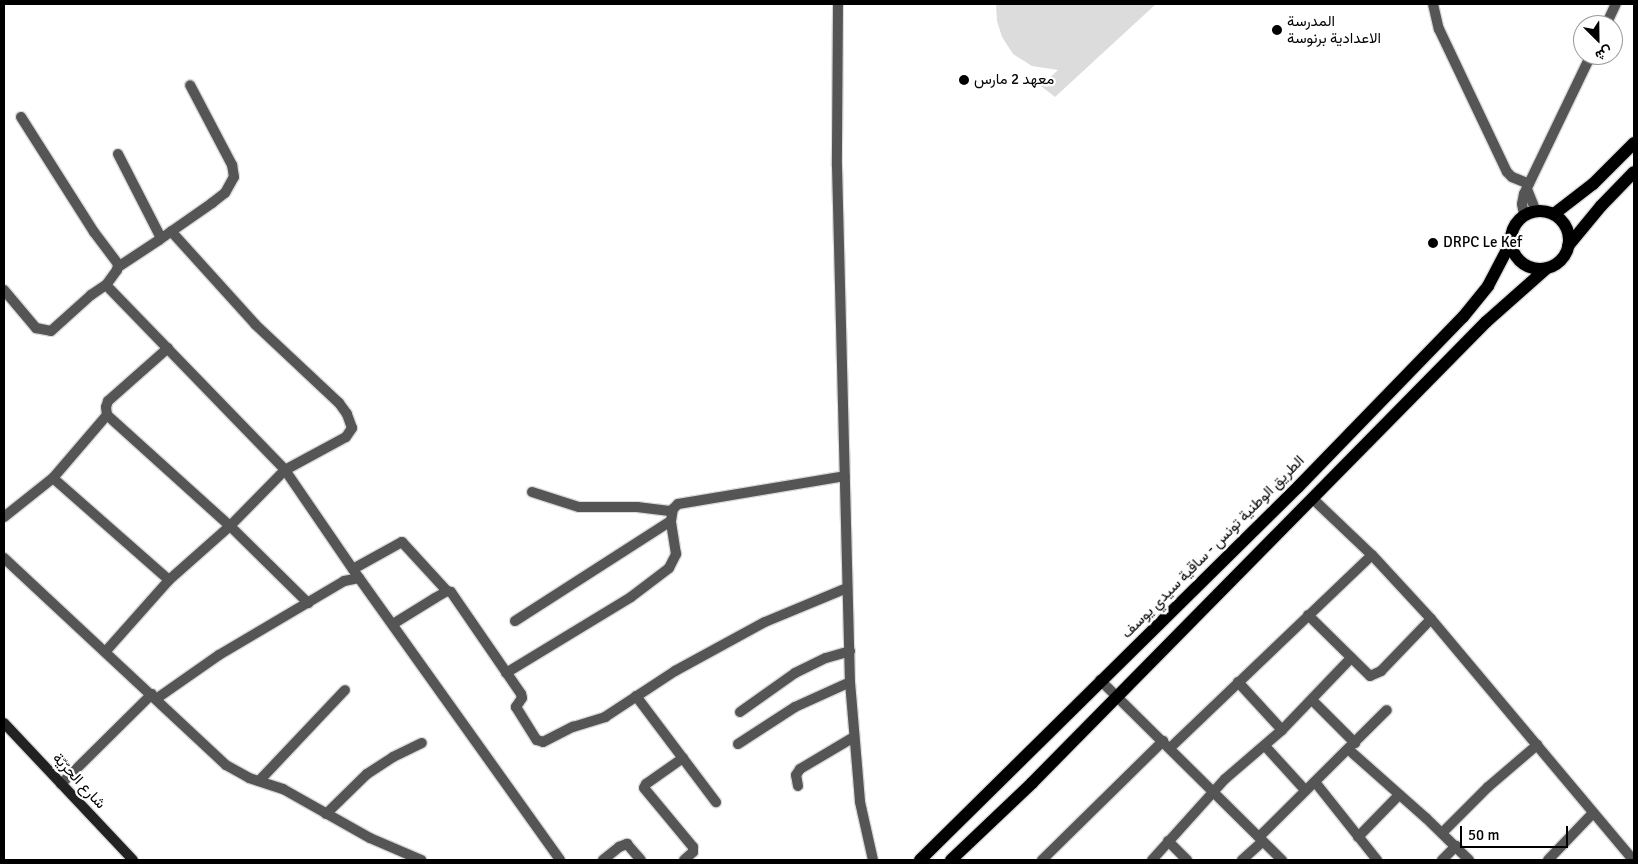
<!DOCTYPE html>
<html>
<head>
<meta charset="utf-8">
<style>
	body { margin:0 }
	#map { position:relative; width:1638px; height:864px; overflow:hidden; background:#fff; font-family:Signika,Vazirmatn,sans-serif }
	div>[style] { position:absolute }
	.green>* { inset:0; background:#dcdcdc }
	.roads { filter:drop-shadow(1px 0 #dbdbdb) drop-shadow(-1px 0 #dbdbdb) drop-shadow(0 1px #dbdbdb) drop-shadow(0 -1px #dbdbdb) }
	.minor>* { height:10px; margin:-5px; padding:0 5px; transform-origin:5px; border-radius:5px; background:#555 }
	.tertiary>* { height:10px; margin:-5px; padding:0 5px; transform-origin:5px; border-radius:5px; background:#555 }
	.secondary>* { height:10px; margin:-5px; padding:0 5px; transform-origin:5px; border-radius:5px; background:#222 }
	.primary>* { height:12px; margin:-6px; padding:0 6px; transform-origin:6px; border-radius:6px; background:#000 }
	.primary>.ring { margin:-6px; padding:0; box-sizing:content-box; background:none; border:12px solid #000; border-radius:50% }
	.dots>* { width:14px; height:14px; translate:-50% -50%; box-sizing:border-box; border:2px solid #fff; border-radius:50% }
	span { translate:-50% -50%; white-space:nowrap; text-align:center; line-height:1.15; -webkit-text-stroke:4.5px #fff; paint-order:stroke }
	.poi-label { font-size:15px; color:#000 }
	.left { translate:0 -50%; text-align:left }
	.street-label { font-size:15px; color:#000 }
	.frame { position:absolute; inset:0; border:5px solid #000; pointer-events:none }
	.north { position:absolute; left:1573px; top:15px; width:50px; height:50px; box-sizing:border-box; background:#fff; border:1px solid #999; border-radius:50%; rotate:157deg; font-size:14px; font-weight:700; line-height:20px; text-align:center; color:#000 }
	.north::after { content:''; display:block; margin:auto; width:18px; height:22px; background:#000; clip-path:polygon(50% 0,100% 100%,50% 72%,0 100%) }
	.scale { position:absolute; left:1460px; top:826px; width:108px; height:22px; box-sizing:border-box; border:2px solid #000; border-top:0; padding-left:6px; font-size:15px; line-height:18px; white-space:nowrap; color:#000; -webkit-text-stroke:4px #fff; paint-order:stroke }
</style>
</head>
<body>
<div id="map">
	<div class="green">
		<div style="clip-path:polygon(996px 4px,1156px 4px,1055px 97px,1041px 86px,1058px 70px,1032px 66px,1013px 54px,1002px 37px,997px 21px)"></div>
	</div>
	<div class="roads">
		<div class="minor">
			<div style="left:1433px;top:4px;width:26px;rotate:77deg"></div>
			<div style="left:1439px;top:29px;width:158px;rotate:64.6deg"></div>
			<div style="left:1507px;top:172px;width:7px;rotate:45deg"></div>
			<div style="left:1512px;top:177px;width:18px;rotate:22deg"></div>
			<div style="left:1606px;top:25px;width:23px;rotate:-65deg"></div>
			<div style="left:21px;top:117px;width:136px;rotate:57.6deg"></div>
			<div style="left:94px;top:232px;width:40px;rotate:53deg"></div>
			<div style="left:118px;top:264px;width:6px;rotate:99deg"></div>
			<div style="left:117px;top:270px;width:19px;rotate:126deg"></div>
			<div style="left:106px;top:285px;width:257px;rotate:45.9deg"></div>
			<div style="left:285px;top:470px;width:131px;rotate:55.6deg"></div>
			<div style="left:118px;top:154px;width:92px;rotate:62.9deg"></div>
			<div style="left:160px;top:236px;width:4px;rotate:104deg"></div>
			<div style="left:159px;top:240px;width:49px;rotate:146.6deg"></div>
			<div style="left:1527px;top:189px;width:24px;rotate:68deg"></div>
			<div style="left:1524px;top:215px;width:11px;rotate:-100deg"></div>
			<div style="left:1522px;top:204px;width:10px;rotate:-79deg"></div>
			<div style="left:1524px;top:194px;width:154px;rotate:-64.3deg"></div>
			<div style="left:159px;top:240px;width:65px;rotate:-34.9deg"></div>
			<div style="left:212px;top:203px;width:16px;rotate:-38deg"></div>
			<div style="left:225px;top:193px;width:18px;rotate:-61deg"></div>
			<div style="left:234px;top:177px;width:12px;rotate:-99deg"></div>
			<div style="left:232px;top:165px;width:90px;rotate:-117.7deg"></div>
			<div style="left:4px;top:290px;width:50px;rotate:49.9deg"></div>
			<div style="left:36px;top:328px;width:15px;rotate:11deg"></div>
			<div style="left:51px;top:331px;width:54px;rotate:-42deg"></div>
			<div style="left:91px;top:295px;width:18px;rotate:-34deg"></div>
			<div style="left:168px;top:348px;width:80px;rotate:138.5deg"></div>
			<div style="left:108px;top:401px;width:6px;rotate:108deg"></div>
			<div style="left:106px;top:407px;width:8px;rotate:83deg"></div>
			<div style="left:107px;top:415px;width:166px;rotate:42.1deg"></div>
			<div style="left:230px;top:526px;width:110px;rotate:44.6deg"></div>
			<div style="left:53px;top:478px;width:154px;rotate:41.3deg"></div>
			<div style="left:532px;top:492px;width:49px;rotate:17.7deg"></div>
			<div style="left:579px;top:507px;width:58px"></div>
			<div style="left:637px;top:507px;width:35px;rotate:7deg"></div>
			<div style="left:1313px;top:499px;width:81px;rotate:43.5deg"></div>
			<div style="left:1372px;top:555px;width:87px;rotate:47.3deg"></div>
			<div style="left:1431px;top:619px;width:314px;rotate:50deg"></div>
			<div style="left:4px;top:517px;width:63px;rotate:-38.5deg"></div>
			<div style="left:53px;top:478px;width:83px;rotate:-49.4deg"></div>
			<div style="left:4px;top:558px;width:304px;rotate:43deg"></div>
			<div style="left:226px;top:765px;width:26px;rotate:29deg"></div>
			<div style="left:249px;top:778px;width:36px;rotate:18deg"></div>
			<div style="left:283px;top:789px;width:100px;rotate:29.4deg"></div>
			<div style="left:370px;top:838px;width:56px;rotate:23.3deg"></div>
			<div style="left:353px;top:569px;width:56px;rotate:-28.9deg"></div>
			<div style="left:402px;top:542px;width:67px;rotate:47.4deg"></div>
			<div style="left:1308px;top:615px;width:87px;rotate:44.5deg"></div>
			<div style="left:1370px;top:676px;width:12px;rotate:-24deg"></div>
			<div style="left:1381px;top:671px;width:72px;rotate:-46.1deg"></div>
			<div style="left:515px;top:621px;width:185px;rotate:-32.7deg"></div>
			<div style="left:393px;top:624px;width:49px;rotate:-31.8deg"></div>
			<div style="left:435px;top:598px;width:14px;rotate:-30deg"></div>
			<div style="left:447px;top:591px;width:4px;rotate:14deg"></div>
			<div style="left:451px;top:592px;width:124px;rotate:55.5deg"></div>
			<div style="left:521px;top:694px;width:4px;rotate:76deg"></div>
			<div style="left:522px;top:698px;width:11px;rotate:124deg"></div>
			<div style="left:516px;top:707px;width:39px;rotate:58deg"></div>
			<div style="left:537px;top:740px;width:6px;rotate:18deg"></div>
			<div style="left:543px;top:742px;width:34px;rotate:-27deg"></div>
			<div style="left:573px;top:727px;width:34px;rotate:-17deg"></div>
			<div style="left:605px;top:717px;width:84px;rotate:-33.3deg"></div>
			<div style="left:675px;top:671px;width:102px;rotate:-28.6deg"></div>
			<div style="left:765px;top:622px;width:89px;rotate:-22.5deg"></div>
			<div style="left:106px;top:651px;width:95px;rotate:-48.4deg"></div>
			<div style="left:169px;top:580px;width:81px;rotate:-41.5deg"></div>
			<div style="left:230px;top:526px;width:78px;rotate:-45.5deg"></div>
			<div style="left:285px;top:470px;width:69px;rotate:-28.4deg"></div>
			<div style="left:346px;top:437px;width:11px;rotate:-56deg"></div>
			<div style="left:352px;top:428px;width:15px;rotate:-110deg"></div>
			<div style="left:347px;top:414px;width:14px;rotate:-126deg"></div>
			<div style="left:339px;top:403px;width:115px;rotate:-136.8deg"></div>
			<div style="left:255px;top:324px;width:125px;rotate:-132.1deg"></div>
			<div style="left:506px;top:673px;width:146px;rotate:-31.3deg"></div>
			<div style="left:631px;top:597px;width:48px;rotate:-37.3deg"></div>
			<div style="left:669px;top:568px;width:16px;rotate:-63deg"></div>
			<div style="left:676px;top:554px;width:33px;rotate:-99deg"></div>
			<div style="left:671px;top:521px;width:12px;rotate:-81deg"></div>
			<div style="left:673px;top:509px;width:7px;rotate:-45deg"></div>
			<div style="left:678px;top:504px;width:169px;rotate:-9.5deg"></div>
			<div style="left:1238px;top:682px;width:65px;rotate:47.5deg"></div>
			<div style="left:636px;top:696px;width:133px;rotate:53deg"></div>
			<div style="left:156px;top:699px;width:77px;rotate:-34.9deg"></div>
			<div style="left:219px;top:655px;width:145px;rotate:-30.6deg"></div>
			<div style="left:344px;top:581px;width:15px;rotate:-11deg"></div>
			<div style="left:359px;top:578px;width:346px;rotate:54.5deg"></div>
			<div style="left:1312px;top:700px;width:61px;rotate:45deg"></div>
			<div style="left:740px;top:712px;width:67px;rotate:-35.3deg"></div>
			<div style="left:795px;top:673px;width:34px;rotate:-26deg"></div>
			<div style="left:826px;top:658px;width:25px;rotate:-16deg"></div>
			<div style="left:738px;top:744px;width:68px;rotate:-33deg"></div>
			<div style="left:795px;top:707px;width:60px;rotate:-24.4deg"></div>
			<div style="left:1265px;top:746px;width:59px;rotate:47.7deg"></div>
			<div style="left:1170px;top:748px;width:279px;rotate:-43.7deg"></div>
			<div style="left:1348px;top:749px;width:104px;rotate:41.5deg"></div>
			<div style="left:1426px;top:818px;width:60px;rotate:44.3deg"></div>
			<div style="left:683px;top:758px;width:45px;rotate:144.9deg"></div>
			<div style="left:646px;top:784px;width:4px;rotate:117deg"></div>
			<div style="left:644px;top:788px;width:77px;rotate:50.3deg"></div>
			<div style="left:693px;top:847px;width:5px;rotate:90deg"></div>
			<div style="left:693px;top:852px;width:12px;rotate:138deg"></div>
			<div style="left:259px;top:781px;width:125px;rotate:-46.6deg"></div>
			<div style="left:1315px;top:782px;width:100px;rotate:51.5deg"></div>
			<div style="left:61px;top:784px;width:128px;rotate:-44.7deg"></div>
			<div style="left:798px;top:786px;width:11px;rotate:-100deg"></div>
			<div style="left:796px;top:775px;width:7px;rotate:-56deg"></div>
			<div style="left:800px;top:769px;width:63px;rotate:-30.7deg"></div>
			<div style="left:326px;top:814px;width:57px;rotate:-44.3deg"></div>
			<div style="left:367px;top:774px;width:31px;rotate:-33deg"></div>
			<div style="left:393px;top:757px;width:32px;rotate:-26deg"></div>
			<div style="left:1442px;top:833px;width:65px;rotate:-45deg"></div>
			<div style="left:1488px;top:787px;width:65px;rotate:-40.6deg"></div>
			<div style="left:1259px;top:837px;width:180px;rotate:-44.8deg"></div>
			<div style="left:1358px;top:837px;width:59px;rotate:-45.7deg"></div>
			<div style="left:1168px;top:841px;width:27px;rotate:45deg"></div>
			<div style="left:603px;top:860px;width:21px;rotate:-39deg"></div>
			<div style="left:619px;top:847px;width:9px;rotate:-21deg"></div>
			<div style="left:627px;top:844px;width:21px;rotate:49deg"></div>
			<div style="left:1042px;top:860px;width:170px;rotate:-44.5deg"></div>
			<div style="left:1152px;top:860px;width:109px;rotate:-48deg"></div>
			<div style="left:1225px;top:779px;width:75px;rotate:-40.7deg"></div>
			<div style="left:1282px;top:730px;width:100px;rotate:-46.2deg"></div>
			<div style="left:1242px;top:860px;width:28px;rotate:-42deg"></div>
			<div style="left:1442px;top:860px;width:20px;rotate:-45deg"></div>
			<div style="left:1548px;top:860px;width:65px;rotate:-46.2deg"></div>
		</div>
		<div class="tertiary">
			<div style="left:838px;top:4px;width:162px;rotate:90.4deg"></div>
			<div style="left:837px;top:166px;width:516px;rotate:88.56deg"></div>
			<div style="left:850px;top:682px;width:120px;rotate:85.2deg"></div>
			<div style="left:860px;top:802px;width:59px;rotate:77.4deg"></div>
			<div style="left:1100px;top:680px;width:256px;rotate:44.7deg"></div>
		</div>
		<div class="secondary">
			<div style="left:4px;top:723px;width:188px;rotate:46.7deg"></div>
		</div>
		<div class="primary">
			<div class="ring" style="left:1511px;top:211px;width:46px;height:46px"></div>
			<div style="left:1554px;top:214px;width:49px;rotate:-37.6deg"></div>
			<div style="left:1593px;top:184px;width:58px;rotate:-45deg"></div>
			<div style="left:1568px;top:246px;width:52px;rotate:-50.5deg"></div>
			<div style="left:1601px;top:206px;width:47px;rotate:-45.9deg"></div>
			<div style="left:920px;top:860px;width:531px;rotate:-44.62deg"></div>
			<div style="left:1298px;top:487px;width:237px;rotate:-45.9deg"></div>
			<div style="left:1463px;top:317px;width:40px;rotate:-51deg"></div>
			<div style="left:1488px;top:286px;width:50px;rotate:-62.4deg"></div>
			<div style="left:951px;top:860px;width:112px;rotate:-43.5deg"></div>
			<div style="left:1032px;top:783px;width:647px;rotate:-45.44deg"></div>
			<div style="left:1486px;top:322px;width:81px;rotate:-41.5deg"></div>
		</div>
	</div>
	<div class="dots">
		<div style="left:1277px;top:30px;background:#000"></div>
		<div style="left:964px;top:80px;background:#000"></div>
		<div style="left:1433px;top:243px;background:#000"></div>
	</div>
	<div class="poi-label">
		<span class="left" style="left:1287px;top:30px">المدرسة<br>الاعدادية برنوسة</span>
		<span class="left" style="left:974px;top:80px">معهد 2 مارس</span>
		<span class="left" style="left:1443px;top:243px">DRPC Le Kef</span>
	</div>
	<div class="street-label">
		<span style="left:1213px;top:547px;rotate:-45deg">الطريق الوطنية تونس - ساقية سيدي يوسف</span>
		<span style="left:79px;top:781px;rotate:47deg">شارع الحرّيّة</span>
	</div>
	<div class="frame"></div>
	<div class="north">ش</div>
	<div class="scale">50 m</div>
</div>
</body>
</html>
